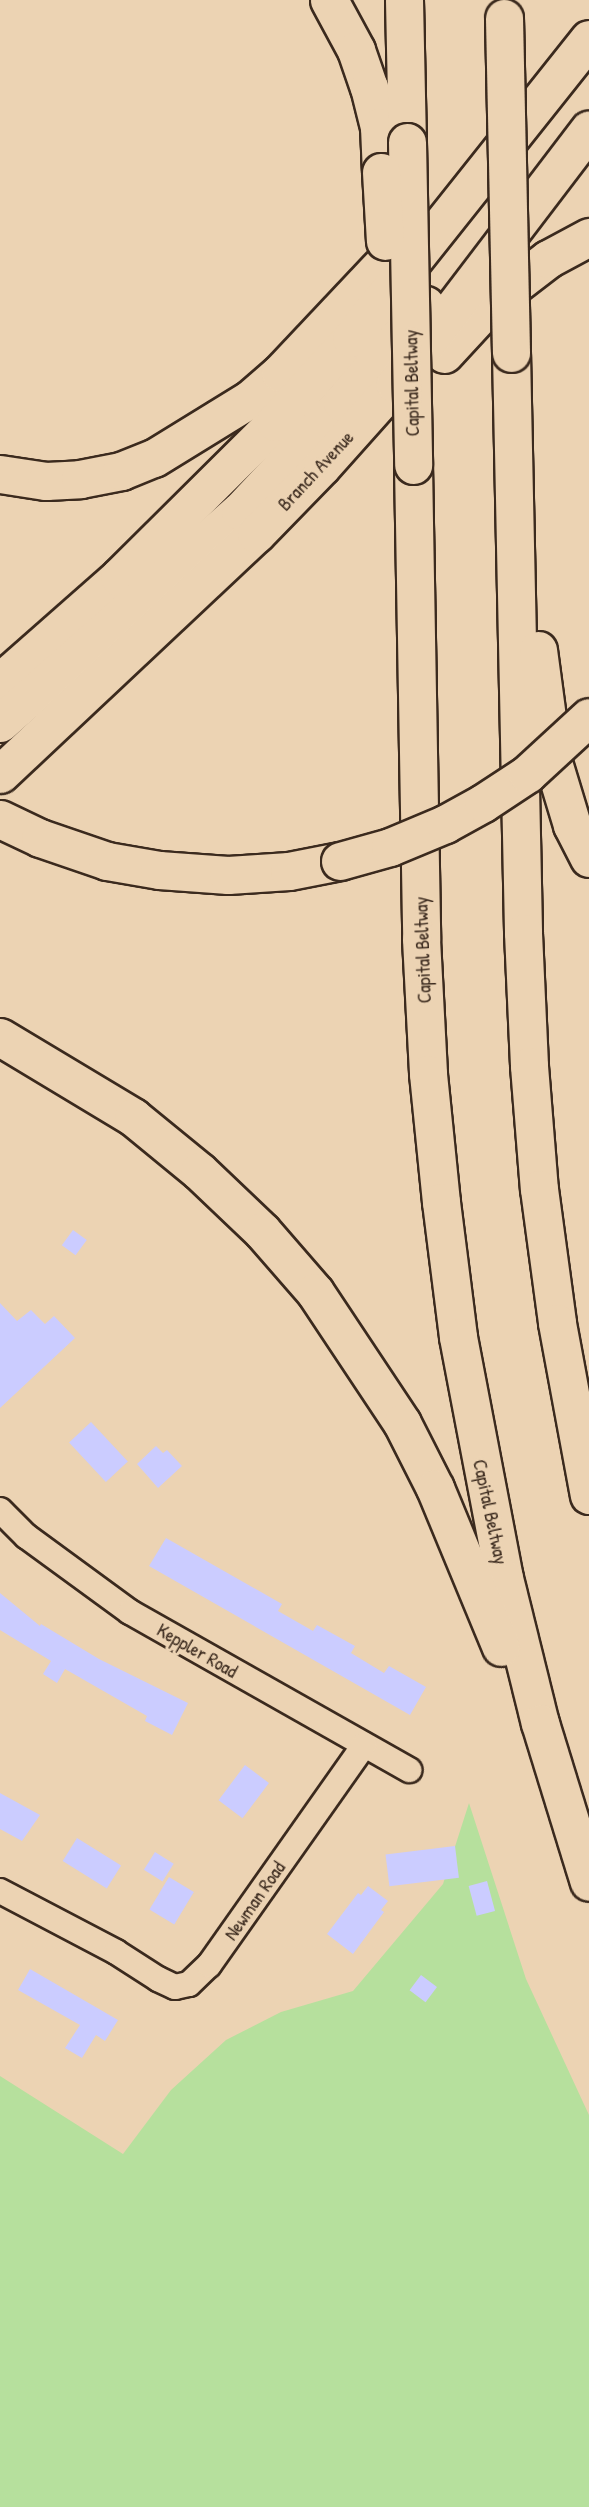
<!DOCTYPE html>
<html>
<head>
<meta charset="utf-8">
<style>
	body { margin:0 }
	#map { position:relative; width:589px; height:2507px; overflow:hidden; background:#ecd3b3; font-family:"Patrick Hand",sans-serif }
	div>[style] { position:absolute }
	.green>* { inset:0; background:#b6e09d }
	.building>* { inset:0; background:#cbccff; transform-origin:0 0 }
	.roads { filter:drop-shadow(2px 0 #3b2a1e) drop-shadow(-2px 0 #3b2a1e) drop-shadow(0 2px #3b2a1e) drop-shadow(0 -2px #3b2a1e) }
	.minor>* { height:24px; margin:-12px; padding:0 12px; transform-origin:12px; border-radius:12px; background:#ecd3b3 }
	.highway>* { height:37px; margin:-18.5px; padding:0 18.5px; transform-origin:18.5px; border-radius:18.5px; background:#ecd3b3 }
	.bridges { filter:drop-shadow(2px 0 #3b2a1e) drop-shadow(-2px 0 #3b2a1e) drop-shadow(0 2px #3b2a1e) drop-shadow(0 -2px #3b2a1e) }
	.highway-bridge>* { height:37px; margin:-18.5px; padding:0 18.5px; transform-origin:18.5px; border-radius:18.5px; background:#ecd3b3 }
	span { translate:-50% -50%; white-space:nowrap; text-align:center; line-height:1.15; -webkit-text-stroke:6px #ecd3b3; paint-order:stroke }
	.street-label { font-size:19px; color:#3b2a1e }
</style>
</head>
<body>
<div id="map">
	<div class="green">
		<div style="clip-path:polygon(469px 1803px,526px 1979px,589px 2115px,589px 2507px,0 2507px,0 2076px,123px 2154px,171px 2090px,226px 2040px,281px 2012px,353px 1991px,443px 1884px)"></div>
	</div>
	<div class="building">
		<div style="left:73px;top:1230px;width:17px;height:19px;rotate:36deg"></div>
		<div style="clip-path:polygon(0 1303px,17px 1321px,31px 1310px,45px 1324px,54px 1316px,75px 1338px,0 1408px)"></div>
		<div style="left:91px;top:1422px;width:54px;height:30px;rotate:47deg"></div>
		<div style="clip-path:polygon(156px 1446px,163px 1453px,167px 1450px,182px 1466px,158px 1488px,137px 1464px)"></div>
		<div style="clip-path:polygon(166px 1538px,282px 1604px,278px 1611px,313px 1631px,317px 1625px,355px 1646px,351px 1653px,384px 1673px,389px 1666px,426px 1687px,410px 1715px,149px 1566px)"></div>
		<div style="clip-path:polygon(0 1593px,40px 1626px,41px 1624px,99px 1659px,188px 1703px,172px 1735px,145px 1721px,147px 1716px,65px 1669px,57px 1683px,43px 1674px,51px 1661px,0 1630px)"></div>
		<div style="left:245px;top:1765px;width:30px;height:44px;rotate:37deg"></div>
		<div style="clip-path:polygon(0 1793px,40px 1815px,22px 1841px,0 1829px)"></div>
		<div style="left:77px;top:1838px;width:52px;height:27px;rotate:32deg"></div>
		<div style="left:455px;top:1846px;width:32px;height:70px;rotate:83deg"></div>
		<div style="left:155px;top:1852px;width:22px;height:21px;rotate:32deg"></div>
		<div style="left:169px;top:1877px;width:29px;height:38px;rotate:31deg"></div>
		<div style="left:487px;top:1881px;width:31px;height:19px;rotate:75deg"></div>
		<div style="clip-path:polygon(368px 1886px,388px 1901px,381px 1910px,384px 1912px,353px 1954px,327px 1934px,358px 1893px,361px 1895px)"></div>
		<div style="clip-path:polygon(30px 1969px,118px 2020px,105px 2041px,96px 2035px,82px 2058px,65px 2048px,80px 2025px,18px 1990px)"></div>
		<div style="left:421px;top:1975px;width:20px;height:19px;rotate:37deg"></div>
	</div>
	<div class="roads">
		<div class="minor">
			<div style="left:0;top:1510px;width:37px;rotate:45deg"></div>
			<div style="left:26px;top:1536px;width:129px;rotate:36.2deg"></div>
			<div style="left:130px;top:1612px;width:321px;rotate:29.5deg"></div>
			<div style="left:0;top:1891px;width:131px;rotate:27.7deg"></div>
			<div style="left:116px;top:1952px;width:50px;rotate:32.7deg"></div>
			<div style="left:158px;top:1979px;width:19px;rotate:25deg"></div>
			<div style="left:175px;top:1987px;width:14px;rotate:-12deg"></div>
			<div style="left:189px;top:1984px;width:28px;rotate:-44deg"></div>
			<div style="left:209px;top:1965px;width:269px;rotate:-54.8deg"></div>
		</div>
		<div class="highway">
			<div style="left:329px;top:0;width:57px;rotate:61.6deg"></div>
			<div style="left:356px;top:50px;width:39px;rotate:71deg"></div>
			<div style="left:369px;top:87px;width:41px;rotate:76deg"></div>
			<div style="left:379px;top:127px;width:45px;rotate:87.5deg"></div>
			<div style="left:404px;top:0;width:142px;rotate:88.8deg"></div>
			<div style="left:511px;top:353px;width:580px;rotate:88.81deg"></div>
			<div style="left:523px;top:933px;width:133px;rotate:87.4deg"></div>
			<div style="left:529px;top:1066px;width:123px;rotate:85.4deg"></div>
			<div style="left:539px;top:1189px;width:135px;rotate:82.3deg"></div>
			<div style="left:557px;top:1323px;width:175px;rotate:79.5deg"></div>
			<div style="left:444px;top:354px;width:71px;rotate:-47.3deg"></div>
			<div style="left:492px;top:302px;width:71px;rotate:-37.5deg"></div>
			<div style="left:548px;top:259px;width:47px;rotate:-28.2deg"></div>
			<div style="left:413px;top:465px;width:474px;rotate:89deg"></div>
			<div style="left:421px;top:939px;width:135px;rotate:87deg"></div>
			<div style="left:428px;top:1074px;width:129px;rotate:84.2deg"></div>
			<div style="left:441px;top:1202px;width:136px;rotate:82.8deg"></div>
			<div style="left:458px;top:1337px;width:245px;rotate:79.2deg"></div>
			<div style="left:504px;top:1578px;width:149px;rotate:76.1deg"></div>
			<div style="left:540px;top:1723px;width:166px;rotate:72.9deg"></div>
			<div style="left:0;top:474px;width:47px;rotate:8.7deg"></div>
			<div style="left:46px;top:481px;width:34px;rotate:-3deg"></div>
			<div style="left:80px;top:479px;width:42px;rotate:-11deg"></div>
			<div style="left:121px;top:471px;width:35px;rotate:-22deg"></div>
			<div style="left:154px;top:458px;width:113px;rotate:-31.6deg"></div>
			<div style="left:250px;top:399px;width:40px;rotate:-41deg"></div>
			<div style="left:280px;top:373px;width:146px;rotate:-46.7deg"></div>
			<div style="left:538px;top:650px;width:113px;rotate:82.4deg"></div>
			<div style="left:553px;top:762px;width:66px;rotate:73.2deg"></div>
			<div style="left:572px;top:825px;width:37px;rotate:63deg"></div>
			<div style="left:0;top:682px;width:159px;rotate:-41.4deg"></div>
			<div style="left:119px;top:577px;width:220px;rotate:-44.8deg"></div>
			<div style="left:275px;top:422px;width:113px;rotate:-47.9deg"></div>
			<div style="left:351px;top:338px;width:382px;rotate:-51.5deg"></div>
			<div style="left:0;top:723px;width:320px;rotate:-41.5deg"></div>
			<div style="left:240px;top:511px;width:149px;rotate:-46.9deg"></div>
			<div style="left:342px;top:402px;width:128px;rotate:-49.4deg"></div>
			<div style="left:0;top:774px;width:351px;rotate:-43.2deg"></div>
			<div style="left:256px;top:534px;width:95px;rotate:-45.9deg"></div>
			<div style="left:322px;top:466px;width:110px;rotate:-48.3deg"></div>
			<div style="left:395px;top:384px;width:320px;rotate:-52.7deg"></div>
			<div style="left:0;top:819px;width:44px;rotate:25.4deg"></div>
			<div style="left:40px;top:838px;width:71px;rotate:18.9deg"></div>
			<div style="left:107px;top:861px;width:53px;rotate:9.8deg"></div>
			<div style="left:159px;top:870px;width:69px;rotate:4.1deg"></div>
			<div style="left:228px;top:875px;width:61px;rotate:-3.8deg"></div>
			<div style="left:289px;top:871px;width:52px;rotate:-11.1deg"></div>
			<div style="left:0;top:1037px;width:155px;rotate:31deg"></div>
			<div style="left:133px;top:1117px;width:85px;rotate:39.3deg"></div>
			<div style="left:199px;top:1171px;width:87px;rotate:43.6deg"></div>
			<div style="left:262px;top:1231px;width:81px;rotate:49deg"></div>
			<div style="left:315px;top:1292px;width:157px;rotate:56.4deg"></div>
			<div style="left:402px;top:1423px;width:73px;rotate:63.1deg"></div>
			<div style="left:435px;top:1488px;width:172px;rotate:67.5deg"></div>
		</div>
	</div>
	<div class="bridges">
		<div class="highway-bridge">
			<div style="left:504px;top:18px;width:335px;rotate:88.8deg"></div>
			<div style="left:407px;top:142px;width:323px;rotate:88.9deg"></div>
			<div style="left:381px;top:172px;width:69px;rotate:86.7deg"></div>
			<div style="left:340px;top:861px;width:52px;rotate:-15.6deg"></div>
			<div style="left:390px;top:847px;width:60px;rotate:-22.7deg"></div>
			<div style="left:445px;top:824px;width:43px;rotate:-28.9deg"></div>
			<div style="left:483px;top:803px;width:53px;rotate:-33.4deg"></div>
			<div style="left:527px;top:774px;width:84px;rotate:-42.6deg"></div>
		</div>
	</div>
	<div class="street-label">
		<span style="left:412px;top:383px;rotate:-91deg">Capital Beltway</span>
		<span style="left:316px;top:471px;rotate:-47deg">Branch Avenue</span>
		<span style="left:423px;top:950px;rotate:-92deg">Capital Beltway</span>
		<span style="left:490px;top:1512px;rotate:78deg">Capital Beltway</span>
		<span style="left:197px;top:1651px;rotate:30deg">Keppler Road</span>
		<span style="left:255px;top:1901px;rotate:-55deg">Newman Road</span>
	</div>
</div>
</body>
</html>
